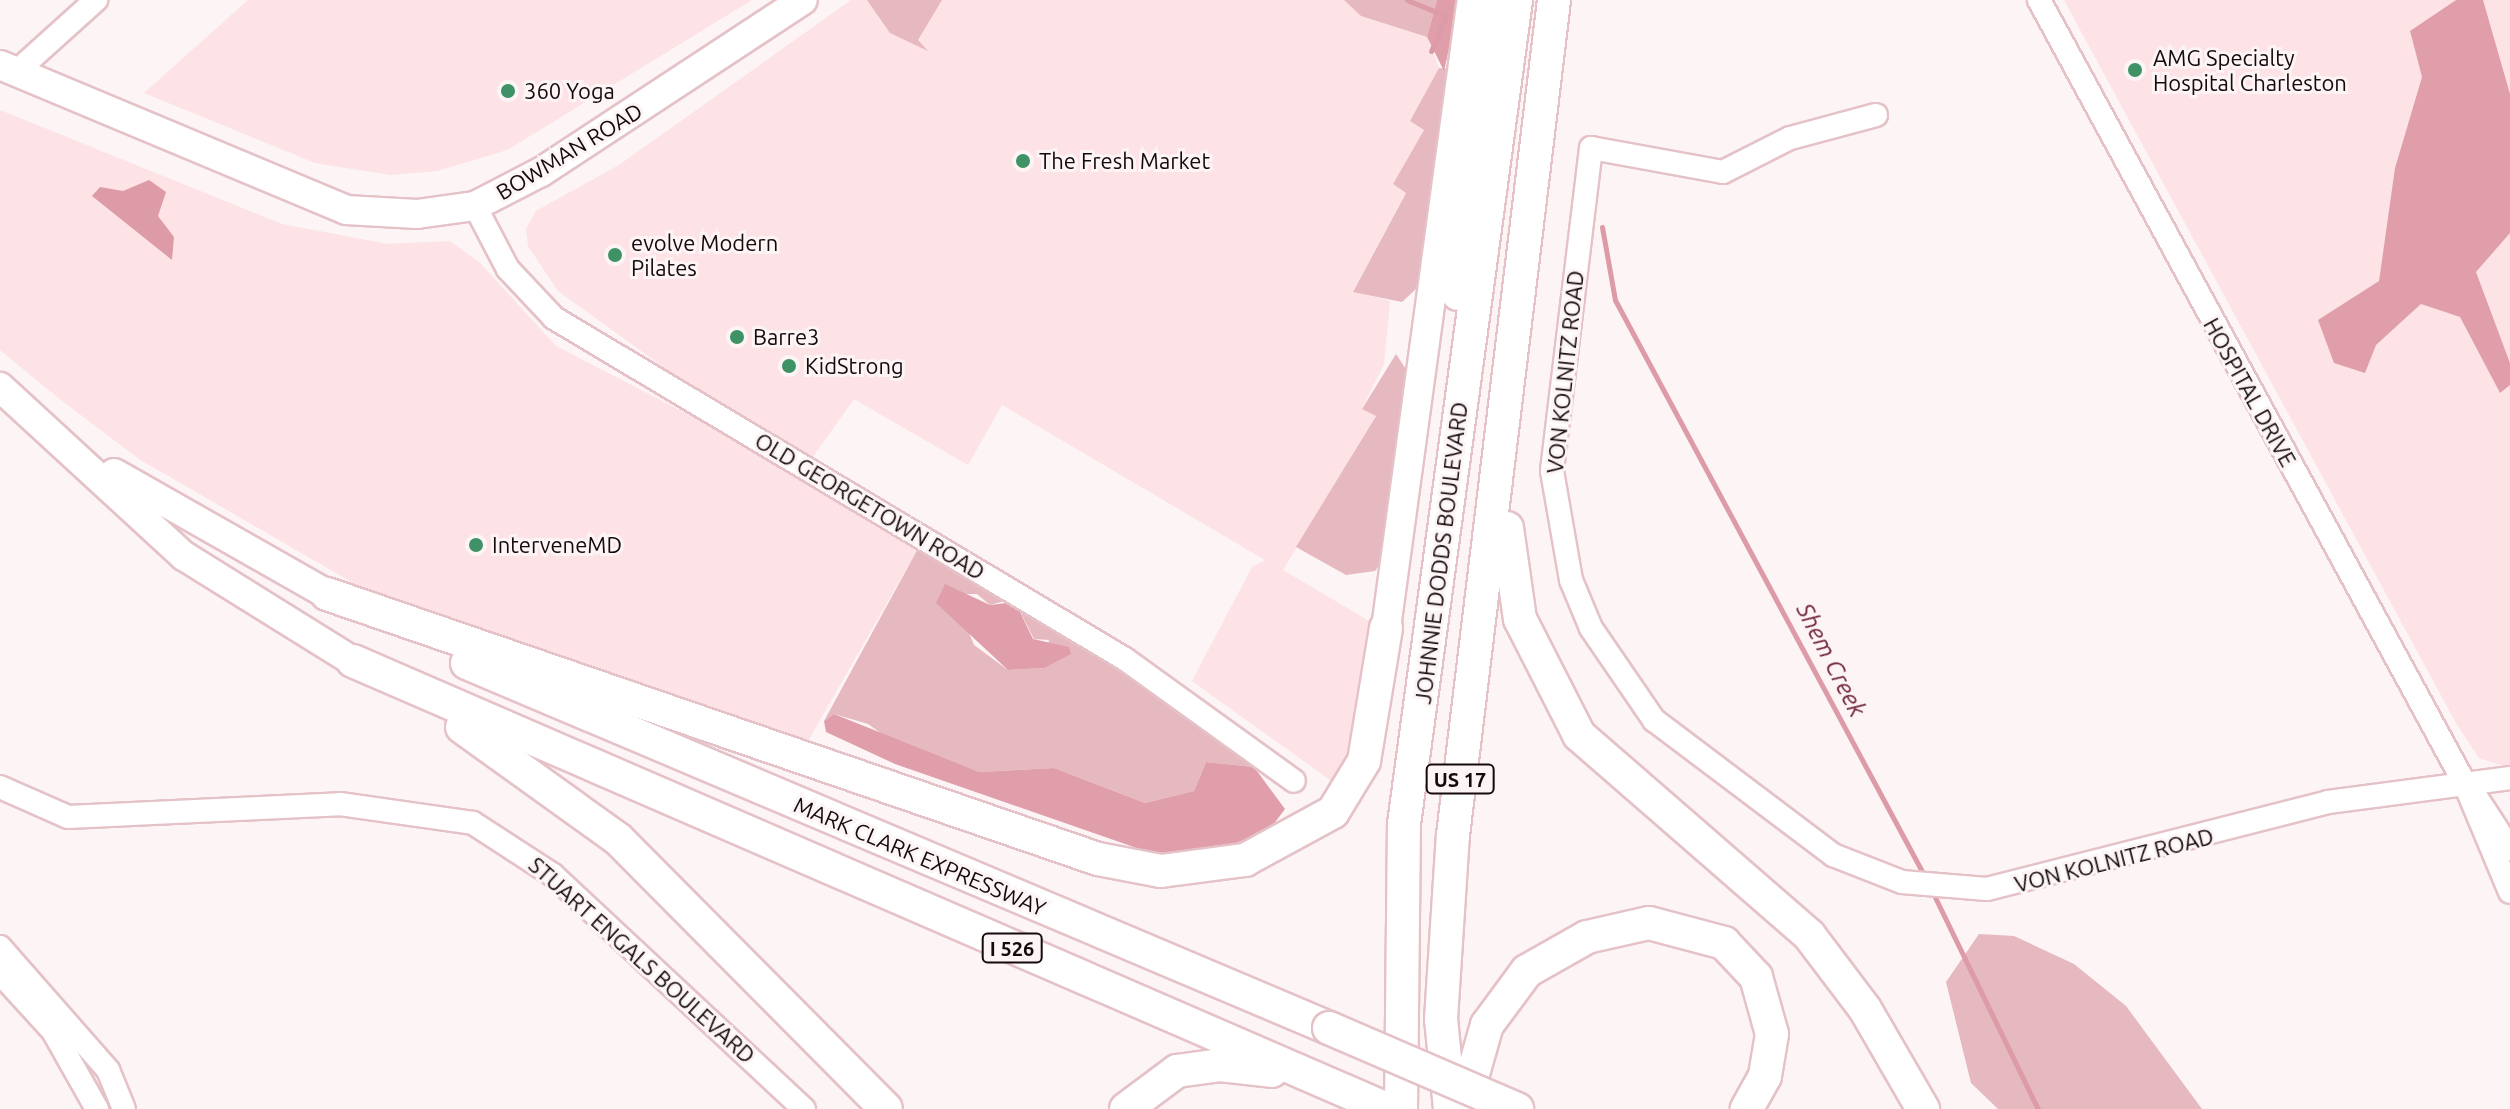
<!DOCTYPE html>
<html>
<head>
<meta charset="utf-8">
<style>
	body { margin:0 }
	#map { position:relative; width:2510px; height:1109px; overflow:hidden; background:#fcf4f5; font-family:Ubuntu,sans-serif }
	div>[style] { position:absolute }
	.built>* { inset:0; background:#fde2e6 }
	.green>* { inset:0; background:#e6b8bf }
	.forest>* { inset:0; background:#df9eaa }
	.water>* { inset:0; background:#dc9ba7 }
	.stream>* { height:5px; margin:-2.5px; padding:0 2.5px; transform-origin:2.5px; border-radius:2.5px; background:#dc9ba7 }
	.roads { filter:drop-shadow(2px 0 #e4c2c7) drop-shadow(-2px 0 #e4c2c7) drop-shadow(0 2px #e4c2c7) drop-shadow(0 -2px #e4c2c7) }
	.minor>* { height:22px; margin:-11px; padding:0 11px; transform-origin:11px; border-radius:11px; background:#fff }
	.major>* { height:28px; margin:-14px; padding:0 14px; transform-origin:14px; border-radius:14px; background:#fff }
	.highway>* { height:32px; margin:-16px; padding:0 16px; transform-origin:16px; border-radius:16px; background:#fff }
	.bridges { filter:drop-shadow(2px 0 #e4c2c7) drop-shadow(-2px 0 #e4c2c7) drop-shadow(0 2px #e4c2c7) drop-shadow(0 -2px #e4c2c7) }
	.highway-bridge>* { height:32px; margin:-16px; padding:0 16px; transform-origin:16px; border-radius:16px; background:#fff }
	.dots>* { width:22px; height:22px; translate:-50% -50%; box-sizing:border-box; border:4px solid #fcf4f5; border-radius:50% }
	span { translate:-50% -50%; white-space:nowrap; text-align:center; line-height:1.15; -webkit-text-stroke:6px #fcf4f5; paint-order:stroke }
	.shield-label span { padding:2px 6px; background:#fcf4f5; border:2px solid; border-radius:6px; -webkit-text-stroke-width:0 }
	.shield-label { font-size:20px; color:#14090b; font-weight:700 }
	.poi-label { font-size:22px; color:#14090b }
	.left { translate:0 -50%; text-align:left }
	.street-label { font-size:22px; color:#14090b }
	.water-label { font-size:24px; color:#702338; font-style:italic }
</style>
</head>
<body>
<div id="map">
	<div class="built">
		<div style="clip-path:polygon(248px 0,752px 0,507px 150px,437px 171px,390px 175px,315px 163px,144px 93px)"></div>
		<div style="clip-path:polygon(851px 0,1344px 0,1361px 16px,1427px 37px,1439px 68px,1410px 121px,1424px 130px,1393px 184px,1406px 192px,1353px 291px,1390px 301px,1384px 364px,1362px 408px,1376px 415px,1283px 570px,1371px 622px,1376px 640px,1365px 727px,1337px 785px,1192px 681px,1252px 567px,1265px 560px,1002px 405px,968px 465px,854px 399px,812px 458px,709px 400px,558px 291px,528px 246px,526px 229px,536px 211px,619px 165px)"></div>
		<div style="clip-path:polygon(2064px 0,2456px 0,2410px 31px,2422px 77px,2395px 169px,2379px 281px,2318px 321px,2376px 345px,2421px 304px,2460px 317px,2500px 393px,2510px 385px,2510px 768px,2479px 758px,2456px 723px)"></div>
		<div style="clip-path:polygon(2483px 0,2510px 0,2510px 94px,2481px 11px)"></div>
		<div style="clip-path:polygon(0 110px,282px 224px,388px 244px,450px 241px,480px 263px,556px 346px,769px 456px,920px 545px,804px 748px,360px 587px,139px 459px,61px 400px,0 350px)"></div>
		<div style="clip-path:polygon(2510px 233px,2510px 363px,2476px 272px)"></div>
	</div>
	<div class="green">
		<div style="clip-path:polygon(867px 0,942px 0,918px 40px,928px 51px,890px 33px)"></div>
		<div style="clip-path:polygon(1344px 0,1437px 0,1427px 37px,1361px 16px)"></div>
		<div style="clip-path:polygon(1439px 68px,1450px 69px,1416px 289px,1402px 302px,1353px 292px,1406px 193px,1393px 184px,1424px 130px,1410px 121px)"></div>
		<div style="clip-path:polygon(1396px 354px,1411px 377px,1386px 556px,1375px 571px,1346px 575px,1296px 547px,1376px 416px,1362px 409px)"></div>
		<div style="clip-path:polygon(920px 545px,1008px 600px,990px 605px,977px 594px,953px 594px,974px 645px,1008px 670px,1044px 668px,1049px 640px,1034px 639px,1015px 602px,1170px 696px,1254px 767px,1206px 762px,1194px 791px,1145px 803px,1054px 768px,979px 772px,892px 741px,868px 724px,834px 714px,824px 721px)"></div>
		<div style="clip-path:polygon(1979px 934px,2014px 936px,2074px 964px,2126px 1006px,2202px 1109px,1998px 1109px,1971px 1083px,1946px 982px)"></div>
	</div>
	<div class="forest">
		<div style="clip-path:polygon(1437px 0,1460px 0,1444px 71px,1427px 37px)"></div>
		<div style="clip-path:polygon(2456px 0,2483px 0,2510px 94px,2510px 233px,2476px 272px,2510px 363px,2510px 385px,2500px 393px,2460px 317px,2421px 304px,2376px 345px,2365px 373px,2334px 363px,2318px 320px,2379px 281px,2395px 168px,2422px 77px,2410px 31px)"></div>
		<div style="clip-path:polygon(945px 584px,990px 605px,1015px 602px,1033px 639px,1069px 647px,1071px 654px,1044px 668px,1008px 670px,936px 603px)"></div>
		<div style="clip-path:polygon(834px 714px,979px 772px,1054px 768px,1145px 803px,1194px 791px,1206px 762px,1254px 767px,1285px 809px,1270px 829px,1229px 846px,1194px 854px,1151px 853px,895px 764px,826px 732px,824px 721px)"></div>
	</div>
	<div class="water">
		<div style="clip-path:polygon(149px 180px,166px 192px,158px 216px,174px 237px,172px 260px,92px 196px,100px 187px,123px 191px)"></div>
	</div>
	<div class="stream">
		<div style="left:1407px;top:0;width:42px;rotate:22.3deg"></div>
		<div style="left:1446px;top:16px;width:38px;rotate:113deg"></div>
		<div style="left:1602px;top:227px;width:74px;rotate:79.9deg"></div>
		<div style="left:1615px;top:300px;width:653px;rotate:61.75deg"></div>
		<div style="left:1932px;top:891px;width:242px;rotate:64.1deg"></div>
	</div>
	<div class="roads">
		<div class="minor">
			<div style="left:2039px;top:0;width:890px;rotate:61.48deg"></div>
			<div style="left:2464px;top:782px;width:119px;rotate:67.3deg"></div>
			<div style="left:16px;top:72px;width:108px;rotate:-42deg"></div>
			<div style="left:1876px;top:115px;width:89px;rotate:165deg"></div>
			<div style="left:1790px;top:138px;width:75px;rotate:153.1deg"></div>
			<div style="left:1723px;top:172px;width:134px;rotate:-169.7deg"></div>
			<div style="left:1591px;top:148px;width:325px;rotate:96.9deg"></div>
			<div style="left:1552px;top:471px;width:111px;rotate:80.1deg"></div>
			<div style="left:1571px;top:580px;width:52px;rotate:67.4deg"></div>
			<div style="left:1591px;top:628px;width:112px;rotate:55.6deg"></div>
			<div style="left:1654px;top:720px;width:224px;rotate:37deg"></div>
			<div style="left:1833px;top:855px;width:74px;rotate:21.4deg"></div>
			<div style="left:1902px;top:882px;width:85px;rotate:4.7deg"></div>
			<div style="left:1987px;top:889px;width:352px;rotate:-14.3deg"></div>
			<div style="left:2328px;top:802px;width:184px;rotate:-7.5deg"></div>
			<div style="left:475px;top:206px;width:71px;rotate:62.4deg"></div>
			<div style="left:508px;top:269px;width:67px;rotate:46.8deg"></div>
			<div style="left:554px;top:318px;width:665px;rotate:30.85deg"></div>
			<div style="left:1125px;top:659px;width:208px;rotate:35.8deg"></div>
			<div style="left:0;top:787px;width:74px;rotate:23.8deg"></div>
			<div style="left:68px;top:817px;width:272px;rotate:-2.7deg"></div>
			<div style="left:340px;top:804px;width:134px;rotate:8.1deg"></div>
			<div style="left:473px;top:823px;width:95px;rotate:33deg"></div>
			<div style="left:553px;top:875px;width:343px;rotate:43deg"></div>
			<div style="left:2473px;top:792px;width:68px;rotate:57deg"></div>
			<div style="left:0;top:947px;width:164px;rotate:48.7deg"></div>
			<div style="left:108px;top:1070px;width:42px;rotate:67.7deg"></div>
			<div style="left:0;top:973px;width:79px;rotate:47.6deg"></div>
			<div style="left:53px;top:1031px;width:90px;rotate:60.6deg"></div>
		</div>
		<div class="major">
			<div style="left:0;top:65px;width:375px;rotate:22.7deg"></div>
			<div style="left:346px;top:210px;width:71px;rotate:3.2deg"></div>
			<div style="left:417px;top:214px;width:59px;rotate:-7.9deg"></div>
			<div style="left:475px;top:206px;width:74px;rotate:-27.3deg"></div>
			<div style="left:541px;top:172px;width:313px;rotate:-33.3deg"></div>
			<div style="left:0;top:387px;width:250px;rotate:42.6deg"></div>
			<div style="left:184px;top:556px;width:199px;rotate:31.9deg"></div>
			<div style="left:114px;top:473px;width:245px;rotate:29.6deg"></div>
			<div style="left:1386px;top:628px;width:629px;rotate:-82.23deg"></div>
		</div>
		<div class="highway">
			<div style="left:1458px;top:294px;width:84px;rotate:-88.6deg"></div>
			<div style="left:1460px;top:210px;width:212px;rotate:-82.7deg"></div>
			<div style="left:1507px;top:528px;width:92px;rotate:81.9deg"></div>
			<div style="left:1520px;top:619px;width:130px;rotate:63deg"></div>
			<div style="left:1579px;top:735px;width:305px;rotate:41deg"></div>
			<div style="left:1809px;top:935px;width:93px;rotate:52.9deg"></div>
			<div style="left:1865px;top:1009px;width:116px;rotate:59.9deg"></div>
			<div style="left:327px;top:594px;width:815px;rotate:18.97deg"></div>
			<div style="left:1098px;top:859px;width:64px;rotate:10.8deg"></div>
			<div style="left:1161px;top:871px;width:85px;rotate:-7.5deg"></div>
			<div style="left:1245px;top:860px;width:100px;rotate:-28.6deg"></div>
			<div style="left:1333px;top:812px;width:60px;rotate:-58.7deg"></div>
			<div style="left:1364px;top:761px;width:135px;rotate:-80.6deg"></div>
			<div style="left:353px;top:661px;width:1127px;rotate:23.43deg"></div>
			<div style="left:467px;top:663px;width:936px;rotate:22.95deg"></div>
			<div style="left:462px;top:727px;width:192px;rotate:35.7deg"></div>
			<div style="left:618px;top:839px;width:380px;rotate:45.2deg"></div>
			<div style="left:1126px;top:1109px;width:64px;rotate:-36.7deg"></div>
			<div style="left:1177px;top:1071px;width:43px;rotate:-7.9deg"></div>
			<div style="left:1220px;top:1065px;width:52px;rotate:6.6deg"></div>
			<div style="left:1401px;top:1109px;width:285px;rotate:-89.4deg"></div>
			<div style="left:1404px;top:824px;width:832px;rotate:-82.26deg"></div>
			<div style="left:1450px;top:1109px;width:90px;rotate:-95.7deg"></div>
			<div style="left:1441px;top:1019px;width:184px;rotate:-86.3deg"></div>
			<div style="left:1453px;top:835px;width:841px;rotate:-83.1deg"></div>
			<div style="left:1463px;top:1109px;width:87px;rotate:-74.1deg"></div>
			<div style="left:1487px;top:1025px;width:67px;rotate:-53.5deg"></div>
			<div style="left:1527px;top:971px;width:69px;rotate:-29.5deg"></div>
			<div style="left:1587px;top:937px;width:64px;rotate:-12.7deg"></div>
			<div style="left:1649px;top:923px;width:78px;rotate:14.9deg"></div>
			<div style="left:1724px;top:943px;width:47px;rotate:46.7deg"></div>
			<div style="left:1756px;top:977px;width:59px;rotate:74.3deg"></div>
			<div style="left:1772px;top:1034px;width:43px;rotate:99.5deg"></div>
			<div style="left:1765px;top:1076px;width:38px;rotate:119deg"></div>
		</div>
	</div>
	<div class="bridges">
		<div class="highway-bridge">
			<div style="left:1329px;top:1028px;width:205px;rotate:23.3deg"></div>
		</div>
	</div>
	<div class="dots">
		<div style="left:2135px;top:70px;background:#3f9265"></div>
		<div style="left:508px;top:91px;background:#3f9265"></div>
		<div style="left:1023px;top:161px;background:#3f9265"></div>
		<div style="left:615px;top:255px;background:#3f9265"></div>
		<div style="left:737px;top:337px;background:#3f9265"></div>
		<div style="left:789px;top:366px;background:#3f9265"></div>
		<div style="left:476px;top:545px;background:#3f9265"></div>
	</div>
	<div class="shield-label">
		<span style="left:1460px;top:779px">US 17</span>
		<span style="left:1012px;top:948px">I 526</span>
	</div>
	<div class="poi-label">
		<span class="left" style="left:2153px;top:70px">AMG Specialty<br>Hospital Charleston</span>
		<span class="left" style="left:524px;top:91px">360 Yoga</span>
		<span class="left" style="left:1039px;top:161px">The Fresh Market</span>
		<span class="left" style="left:631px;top:255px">evolve Modern<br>Pilates</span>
		<span class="left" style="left:753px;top:337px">Barre3</span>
		<span class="left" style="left:805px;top:366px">KidStrong</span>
		<span class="left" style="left:492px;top:545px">InterveneMD</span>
	</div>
	<div class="street-label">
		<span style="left:569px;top:151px;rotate:-31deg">BOWMAN ROAD</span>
		<span style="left:1565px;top:372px;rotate:-84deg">VON KOLNITZ ROAD</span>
		<span style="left:2250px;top:392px;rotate:61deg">HOSPITAL DRIVE</span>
		<span style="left:870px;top:506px;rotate:31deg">OLD GEORGETOWN ROAD</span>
		<span style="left:1441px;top:553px;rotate:-83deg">JOHNNIE DODDS BOULEVARD</span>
		<span style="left:920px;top:856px;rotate:23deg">MARK CLARK EXPRESSWAY</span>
		<span style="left:2114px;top:860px;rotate:-14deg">VON KOLNITZ ROAD</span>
		<span style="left:642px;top:960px;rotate:42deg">STUART ENGALS BOULEVARD</span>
	</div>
	<div class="water-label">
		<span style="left:1831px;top:660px;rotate:63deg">Shem Creek</span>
	</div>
</div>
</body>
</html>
